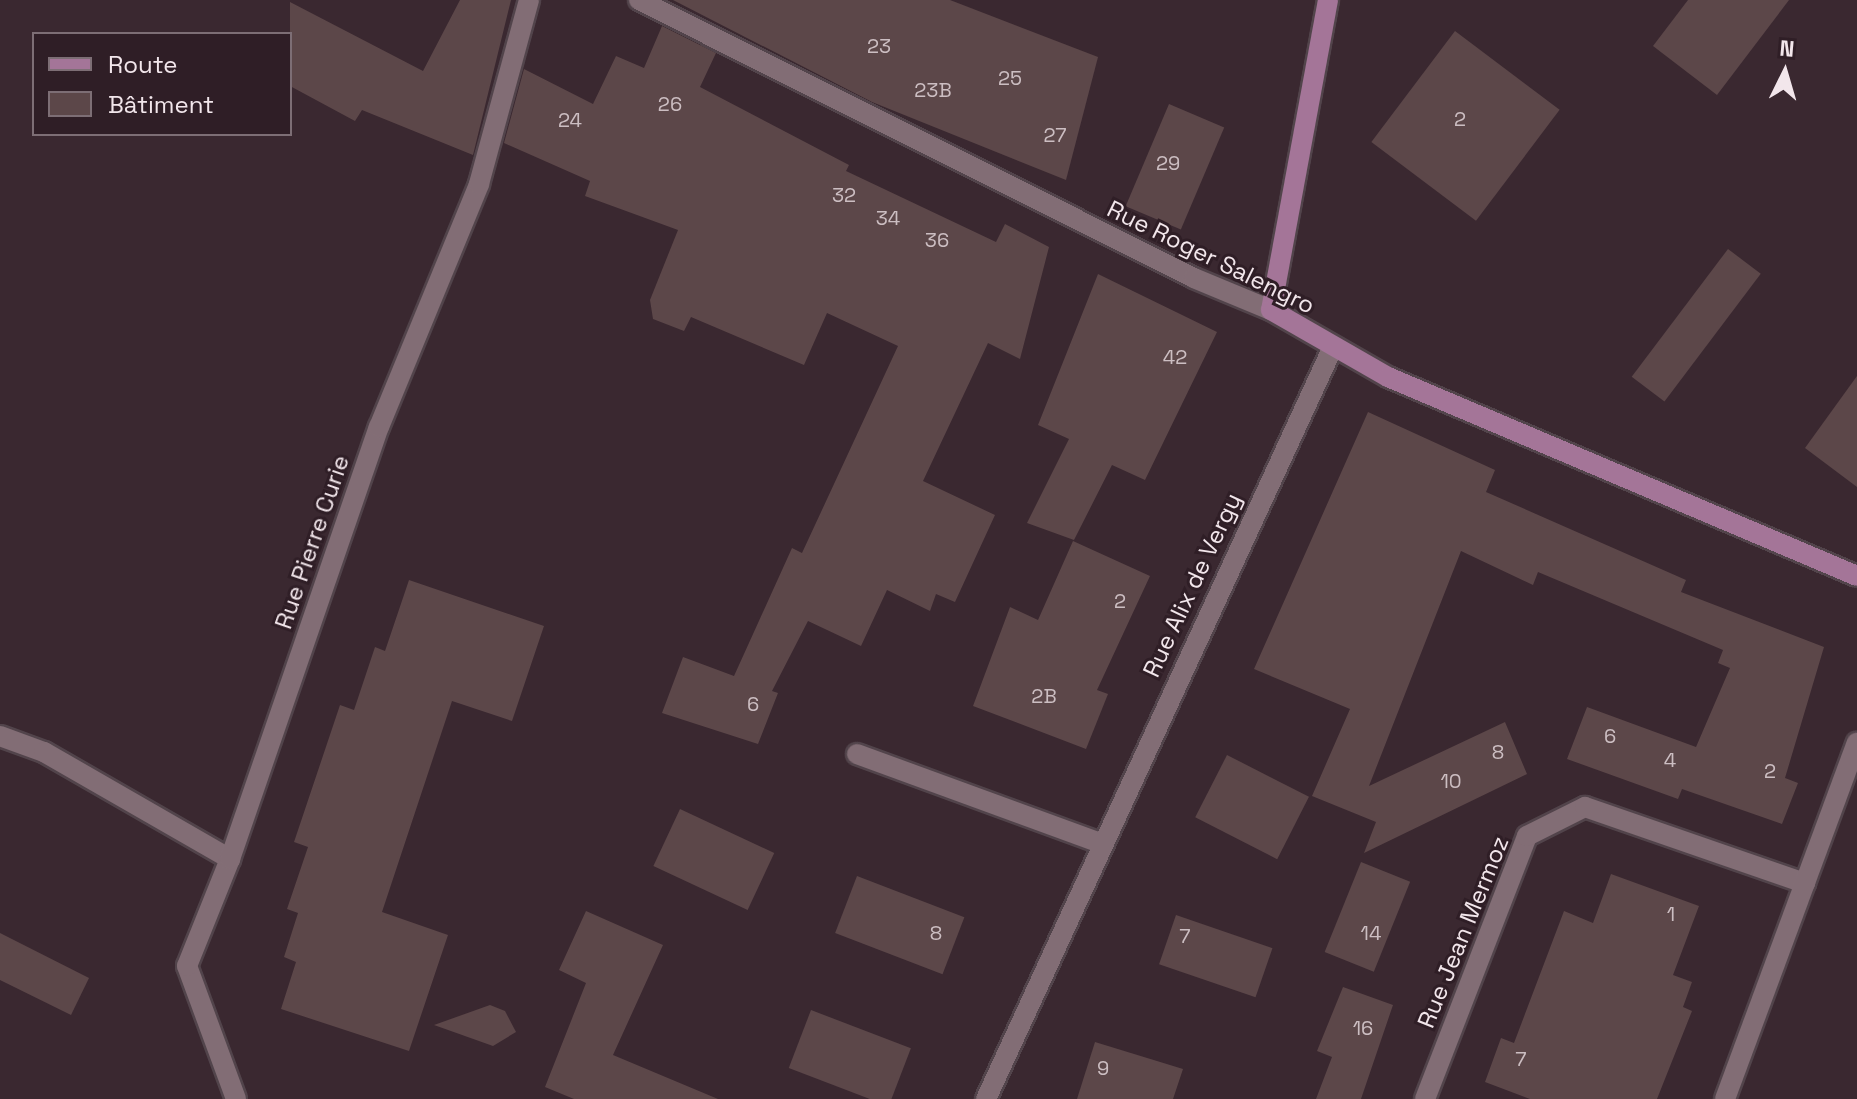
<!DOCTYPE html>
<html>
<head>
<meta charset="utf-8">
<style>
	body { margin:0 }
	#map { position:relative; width:1857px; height:1099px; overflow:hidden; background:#3a2830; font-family:"Space Grotesk",sans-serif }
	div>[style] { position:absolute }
	.building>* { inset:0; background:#5c4749; transform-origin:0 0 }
	.roads { filter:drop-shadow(2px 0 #52444b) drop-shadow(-2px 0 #52444b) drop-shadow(0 2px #52444b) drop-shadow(0 -2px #52444b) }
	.street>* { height:20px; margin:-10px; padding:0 10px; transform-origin:10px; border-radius:10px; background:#826d75 }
	.secondary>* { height:20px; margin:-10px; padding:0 10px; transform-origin:10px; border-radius:10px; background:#a47598 }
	span { translate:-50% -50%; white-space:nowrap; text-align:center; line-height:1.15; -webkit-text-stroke:6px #2f1e26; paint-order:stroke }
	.number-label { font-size:20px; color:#ccbec2 }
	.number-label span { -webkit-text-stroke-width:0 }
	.street-label { font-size:24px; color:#f2e6eb }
	.legend { position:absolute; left:32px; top:32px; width:260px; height:104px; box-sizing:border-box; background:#2f1e26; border:2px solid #7d6e75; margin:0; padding:10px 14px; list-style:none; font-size:24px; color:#f2e6eb }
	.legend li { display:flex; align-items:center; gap:16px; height:40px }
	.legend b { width:40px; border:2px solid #7d6e75 }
	.north { position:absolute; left:1745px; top:32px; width:80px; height:80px; -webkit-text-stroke:6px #2f1e26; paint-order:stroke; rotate:5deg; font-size:22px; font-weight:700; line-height:32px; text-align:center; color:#f2e6eb }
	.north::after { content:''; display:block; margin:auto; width:28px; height:36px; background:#f2e6eb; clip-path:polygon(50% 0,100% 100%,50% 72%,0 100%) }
</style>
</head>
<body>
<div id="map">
	<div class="building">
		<div style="clip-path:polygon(460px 0,511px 0,473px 155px,362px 110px,355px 121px,290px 86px,290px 2px,423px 71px)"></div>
		<div style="clip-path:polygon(673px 0,950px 0,1098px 57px,1066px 180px,872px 102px)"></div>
		<div style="clip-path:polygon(1688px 0,1789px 0,1717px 95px,1653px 46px)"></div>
		<div style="clip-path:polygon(662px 26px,716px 53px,700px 87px,849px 165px,846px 171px,996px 242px,1005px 224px,1049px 247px,1020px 359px,988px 343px,923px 481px,995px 515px,955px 602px,936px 594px,930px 611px,887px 590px,861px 646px,808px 621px,772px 691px,778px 693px,758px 744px,662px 713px,683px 657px,734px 676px,792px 548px,802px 553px,898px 346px,827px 313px,804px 365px,691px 317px,684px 331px,653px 319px,650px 300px,678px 230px,585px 196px,590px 181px,504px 143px,524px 69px,593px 104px,616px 56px,644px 68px)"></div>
		<div style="left:1455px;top:31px;width:131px;height:139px;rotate:37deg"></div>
		<div style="left:1169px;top:104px;width:60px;height:111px;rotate:23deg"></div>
		<div style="left:1728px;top:249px;width:41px;height:160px;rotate:37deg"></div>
		<div style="clip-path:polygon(1098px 274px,1217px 332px,1145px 480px,1112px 465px,1074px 540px,1027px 523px,1069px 439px,1038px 425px)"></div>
		<div style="clip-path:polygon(1857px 376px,1857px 487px,1805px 448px)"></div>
		<div style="clip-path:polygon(1368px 412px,1495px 470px,1486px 492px,1686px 580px,1681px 592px,1824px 647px,1785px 778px,1798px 783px,1782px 824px,1682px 789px,1678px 799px,1567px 759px,1587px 707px,1696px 747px,1730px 668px,1718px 663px,1723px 650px,1538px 572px,1533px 585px,1461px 551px,1369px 786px,1505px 722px,1527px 774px,1364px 853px,1376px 822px,1312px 796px,1350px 709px,1254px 669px)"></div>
		<div style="clip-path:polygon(1073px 541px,1150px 576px,1097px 690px,1108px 694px,1086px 749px,973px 706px,1010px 607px,1038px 620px)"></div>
		<div style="clip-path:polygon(409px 580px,544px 626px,512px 721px,452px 701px,382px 912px,448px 935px,409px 1051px,281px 1009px,296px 962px,284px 957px,298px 913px,287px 909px,308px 847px,294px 842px,340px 705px,354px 710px,375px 647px,385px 651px)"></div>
		<div style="left:1227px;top:755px;width:92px;height:70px;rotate:27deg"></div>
		<div style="left:680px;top:809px;width:104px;height:63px;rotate:25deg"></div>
		<div style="left:1361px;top:862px;width:53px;height:97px;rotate:22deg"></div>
		<div style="clip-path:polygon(1611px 874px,1699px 906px,1673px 975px,1692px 982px,1683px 1007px,1692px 1011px,1657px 1099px,1530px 1099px,1485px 1082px,1501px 1038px,1514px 1043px,1564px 911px,1593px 923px)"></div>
		<div style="left:857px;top:876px;width:115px;height:61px;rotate:21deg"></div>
		<div style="clip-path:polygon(586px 911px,663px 945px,613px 1055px,718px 1099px,574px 1099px,545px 1087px,586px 983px,559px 970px)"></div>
		<div style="left:1176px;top:915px;width:102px;height:52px;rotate:19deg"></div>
		<div style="clip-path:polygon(0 933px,89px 978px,71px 1015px,0 980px)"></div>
		<div style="clip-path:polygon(1343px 987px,1393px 1005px,1361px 1099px,1316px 1099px,1332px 1057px,1317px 1051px)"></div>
		<div style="clip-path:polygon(490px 1005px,505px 1011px,516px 1032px,493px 1046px,434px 1025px)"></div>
		<div style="left:811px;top:1010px;width:107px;height:62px;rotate:21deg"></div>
		<div style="clip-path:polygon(1095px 1042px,1183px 1069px,1173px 1099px,1077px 1099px)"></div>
	</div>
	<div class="roads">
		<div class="street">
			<div style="left:639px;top:0;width:621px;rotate:26.61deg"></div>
			<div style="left:1194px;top:278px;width:83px;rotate:22.6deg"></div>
			<div style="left:0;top:736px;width:47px;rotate:20deg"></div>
			<div style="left:44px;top:752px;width:215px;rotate:29.9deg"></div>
			<div style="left:857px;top:754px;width:259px;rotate:20.1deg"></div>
			<div style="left:236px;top:1099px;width:142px;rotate:-110.2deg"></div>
			<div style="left:187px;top:966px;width:115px;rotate:-68.1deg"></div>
			<div style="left:230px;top:859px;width:457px;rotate:-71deg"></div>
			<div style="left:379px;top:427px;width:263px;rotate:-67.6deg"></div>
			<div style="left:479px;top:184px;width:191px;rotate:-74.8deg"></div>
			<div style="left:986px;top:1099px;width:826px;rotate:-65.23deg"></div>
			<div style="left:1425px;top:1099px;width:282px;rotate:-68.8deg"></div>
			<div style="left:1527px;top:836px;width:65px;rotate:-26.6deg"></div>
			<div style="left:1585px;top:807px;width:233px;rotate:19.1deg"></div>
			<div style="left:1725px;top:1099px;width:380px;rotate:-69.7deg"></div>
		</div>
		<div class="secondary">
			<div style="left:1328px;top:0;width:315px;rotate:100.4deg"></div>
			<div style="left:1271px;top:310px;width:135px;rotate:29.8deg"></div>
			<div style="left:1388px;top:377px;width:509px;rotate:22.99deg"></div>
		</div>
	</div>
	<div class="number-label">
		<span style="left:879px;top:46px">23</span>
		<span style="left:1010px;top:78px">25</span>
		<span style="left:933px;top:90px">23B</span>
		<span style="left:670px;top:104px">26</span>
		<span style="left:1460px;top:119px">2</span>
		<span style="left:570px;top:120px">24</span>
		<span style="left:1055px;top:135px">27</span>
		<span style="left:1168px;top:163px">29</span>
		<span style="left:844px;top:195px">32</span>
		<span style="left:888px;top:218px">34</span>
		<span style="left:937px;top:240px">36</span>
		<span style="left:1175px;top:357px">42</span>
		<span style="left:1120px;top:601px">2</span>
		<span style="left:1044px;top:696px">2B</span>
		<span style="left:753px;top:704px">6</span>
		<span style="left:1610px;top:736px">6</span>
		<span style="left:1498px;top:752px">8</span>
		<span style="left:1670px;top:760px">4</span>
		<span style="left:1770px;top:771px">2</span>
		<span style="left:1451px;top:781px">10</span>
		<span style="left:1671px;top:914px">1</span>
		<span style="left:936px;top:933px">8</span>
		<span style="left:1371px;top:933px">14</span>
		<span style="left:1185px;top:936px">7</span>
		<span style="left:1363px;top:1028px">16</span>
		<span style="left:1521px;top:1059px">7</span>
		<span style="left:1103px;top:1068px">9</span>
	</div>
	<div class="street-label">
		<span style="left:1211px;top:257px;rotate:26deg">Rue Roger Salengro</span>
		<span style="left:312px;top:542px;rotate:-71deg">Rue Pierre Curie</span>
		<span style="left:1192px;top:585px;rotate:-65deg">Rue Alix de Vergy</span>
		<span style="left:1463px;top:932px;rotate:-68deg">Rue Jean Mermoz</span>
	</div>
	<ul class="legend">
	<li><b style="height:10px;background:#a47598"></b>Route</li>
	<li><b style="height:22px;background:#5c4749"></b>Bâtiment</li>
	</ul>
	<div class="north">N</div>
</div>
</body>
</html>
